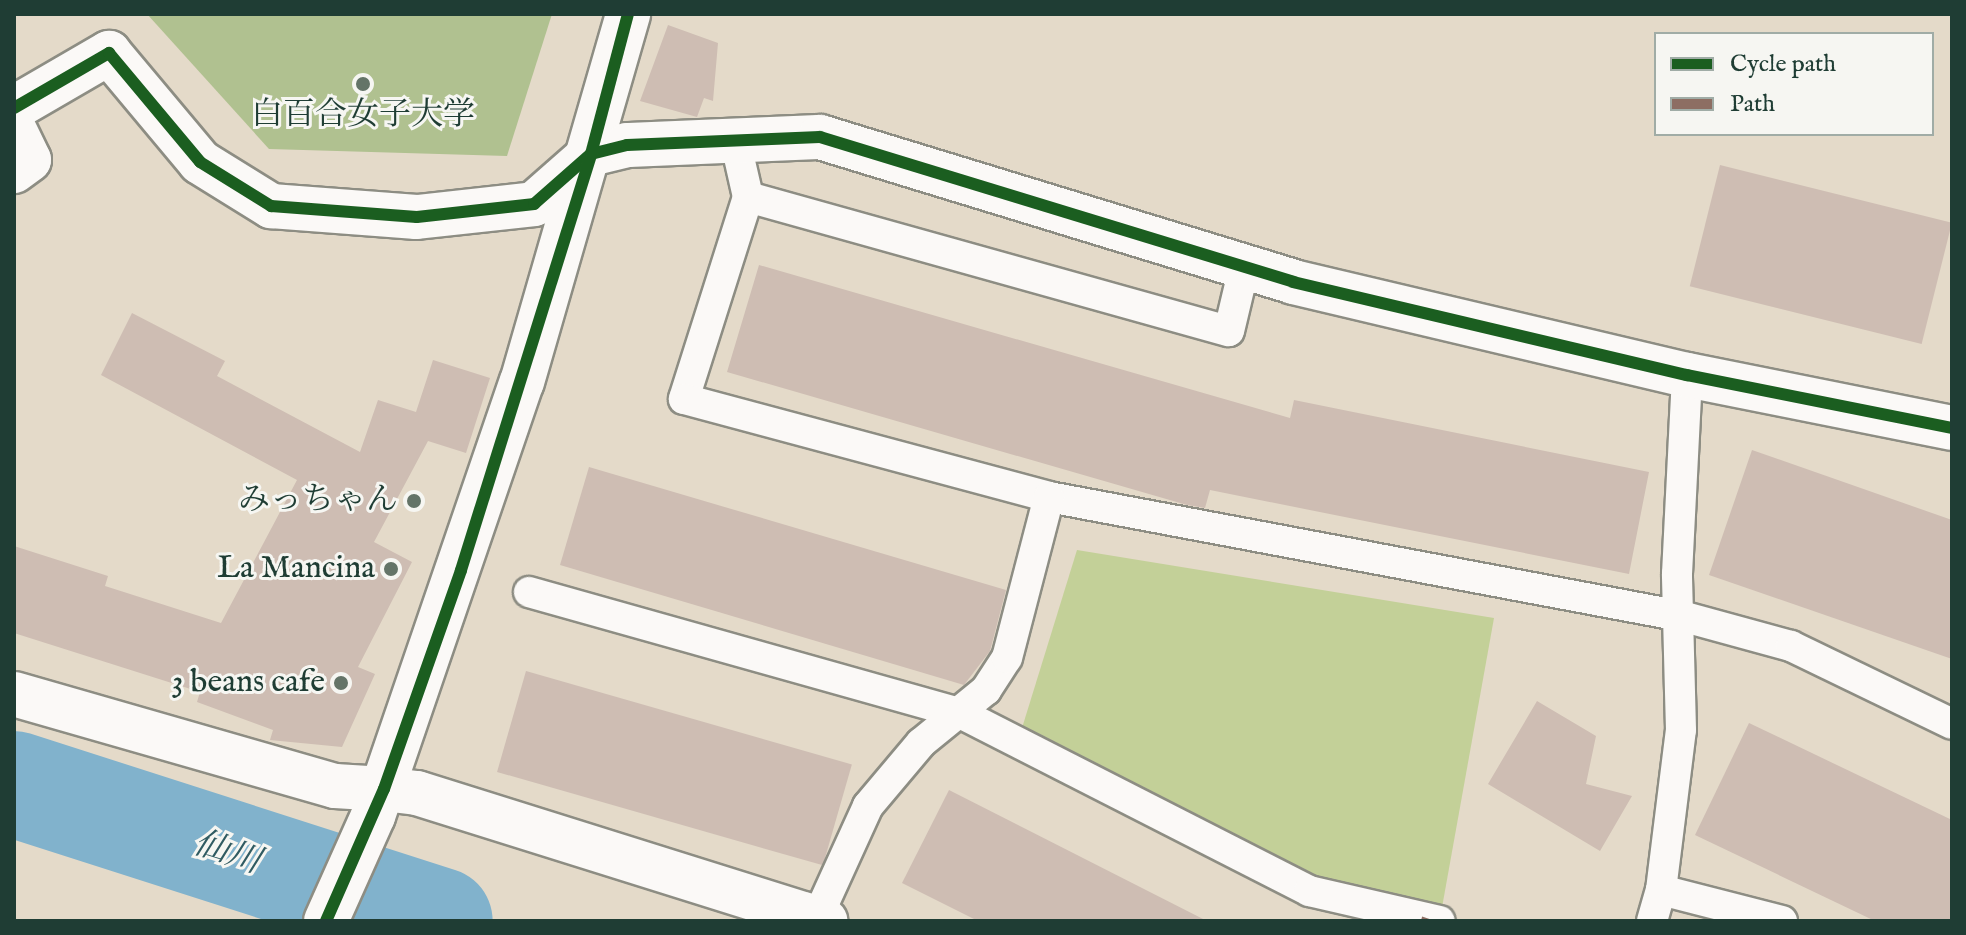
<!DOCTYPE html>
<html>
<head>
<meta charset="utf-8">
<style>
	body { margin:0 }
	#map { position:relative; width:1966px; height:935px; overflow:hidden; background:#e4dac9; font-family:"IM FELL English","Noto Serif JP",serif }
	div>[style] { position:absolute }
	.green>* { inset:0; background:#c3d098 }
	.forest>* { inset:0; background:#b0c190 }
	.river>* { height:106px; margin:-53px; padding:0 53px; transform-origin:53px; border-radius:53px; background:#81b2cc }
	.building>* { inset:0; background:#cebdb3; transform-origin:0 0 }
	.roads { filter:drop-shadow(2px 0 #8d8d83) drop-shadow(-2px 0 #8d8d83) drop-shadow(0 2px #8d8d83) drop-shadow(0 -2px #8d8d83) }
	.lane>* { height:30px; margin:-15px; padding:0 15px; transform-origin:15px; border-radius:15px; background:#fbf9f7 }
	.street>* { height:44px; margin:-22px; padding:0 22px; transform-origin:22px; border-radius:22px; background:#fbf9f7 }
	.secondary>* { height:44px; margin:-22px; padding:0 22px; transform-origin:22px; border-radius:22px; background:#fbf9f7 }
	.quiet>* { height:10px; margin-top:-5px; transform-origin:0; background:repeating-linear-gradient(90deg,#8d6e63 0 20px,transparent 0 30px) }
	.cycleway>* { height:12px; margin:-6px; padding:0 6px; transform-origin:6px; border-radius:6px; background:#1b5e20 }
	.dots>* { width:22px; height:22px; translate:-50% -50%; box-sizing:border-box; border:4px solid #f6f6f2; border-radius:50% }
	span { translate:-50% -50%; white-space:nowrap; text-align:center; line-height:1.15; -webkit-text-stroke:6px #f6f6f2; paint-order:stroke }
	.poi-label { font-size:32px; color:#1f3d34 }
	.right { translate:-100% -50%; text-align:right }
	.water-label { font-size:34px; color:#305b62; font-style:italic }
	.frame { position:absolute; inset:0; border:16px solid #1f3d34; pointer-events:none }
	.legend { position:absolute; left:1654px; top:32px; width:280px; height:104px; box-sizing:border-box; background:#f6f6f2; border:2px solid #a0aca6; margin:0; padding:10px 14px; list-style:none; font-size:24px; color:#1f3d34 }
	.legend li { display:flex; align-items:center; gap:16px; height:40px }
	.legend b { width:40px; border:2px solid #a0aca6 }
</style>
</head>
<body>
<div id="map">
	<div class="green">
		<div style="clip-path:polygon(1077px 550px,1494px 618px,1441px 913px,1356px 901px,1022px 728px)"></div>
	</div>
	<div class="forest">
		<div style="clip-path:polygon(147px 14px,552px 14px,507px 156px,269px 149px)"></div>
	</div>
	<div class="river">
		<div style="left:14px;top:784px;width:447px;rotate:17.8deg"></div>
	</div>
	<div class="building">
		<div style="clip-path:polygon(668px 25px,718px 43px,713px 101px,704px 98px,697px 117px,640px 101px)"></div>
		<div style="left:1720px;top:165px;width:239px;height:125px;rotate:14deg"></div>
		<div style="clip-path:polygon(759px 265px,1290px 418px,1294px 400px,1649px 472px,1629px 574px,1210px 490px,1205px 508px,1187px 505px,727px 372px)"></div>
		<div style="clip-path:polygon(132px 313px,225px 361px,217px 376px,360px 452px,378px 400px,416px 412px,433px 360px,490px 378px,466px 453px,428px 441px,374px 542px,412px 562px,358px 667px,375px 674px,342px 747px,270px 740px,273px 730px,197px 702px,200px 692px,14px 633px,14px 546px,108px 576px,105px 586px,221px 623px,297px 480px,101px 375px)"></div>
		<div style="clip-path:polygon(1752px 450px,1952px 520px,1952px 659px,1709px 575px)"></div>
		<div style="clip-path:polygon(589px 467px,1006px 590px,990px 651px,964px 685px,560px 565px)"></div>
		<div style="left:526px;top:671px;width:339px;height:105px;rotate:16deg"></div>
		<div style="clip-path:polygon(1537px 701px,1596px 736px,1586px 784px,1632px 796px,1600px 851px,1488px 784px)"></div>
		<div style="clip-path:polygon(1749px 723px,1952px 820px,1952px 921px,1875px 921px,1695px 835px)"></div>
		<div style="clip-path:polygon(949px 790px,1207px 921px,978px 921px,902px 883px)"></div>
	</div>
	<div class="roads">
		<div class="lane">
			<div style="left:736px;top:144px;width:54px;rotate:77.2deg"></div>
			<div style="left:748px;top:197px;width:212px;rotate:107.6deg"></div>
			<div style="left:684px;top:399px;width:378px;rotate:15deg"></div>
			<div style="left:1049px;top:497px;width:643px;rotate:10.66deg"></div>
			<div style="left:1681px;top:616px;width:114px;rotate:15.3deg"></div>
			<div style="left:1791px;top:646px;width:179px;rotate:25.8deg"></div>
			<div style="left:748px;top:197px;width:499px;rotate:15.6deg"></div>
			<div style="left:1229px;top:331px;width:65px;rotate:-76.6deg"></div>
			<div style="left:529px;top:592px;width:450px;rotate:15.7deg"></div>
			<div style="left:962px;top:714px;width:390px;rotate:27deg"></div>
			<div style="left:1309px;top:891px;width:134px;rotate:12.9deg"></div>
			<div style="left:1661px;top:890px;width:125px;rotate:14.4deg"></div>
			<div style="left:817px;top:918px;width:123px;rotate:-65.5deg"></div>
			<div style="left:868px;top:806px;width:82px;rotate:-49.9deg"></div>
			<div style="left:921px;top:743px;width:84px;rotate:-39.2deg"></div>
			<div style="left:986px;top:690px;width:38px;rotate:-57deg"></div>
			<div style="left:1007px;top:658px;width:166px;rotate:-75.4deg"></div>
			<div style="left:1652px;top:921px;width:32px;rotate:-74deg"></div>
			<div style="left:1661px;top:890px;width:161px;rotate:-82.9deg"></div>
			<div style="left:1681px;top:730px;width:156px;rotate:-91.5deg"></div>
			<div style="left:1677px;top:574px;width:199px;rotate:-87.1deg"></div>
		</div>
		<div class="street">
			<div style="left:14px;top:108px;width:110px;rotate:-30.1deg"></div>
			<div style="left:109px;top:53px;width:142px;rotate:50.1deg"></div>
			<div style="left:200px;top:162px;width:84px;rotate:31.8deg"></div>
			<div style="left:271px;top:206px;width:146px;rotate:4.3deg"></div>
			<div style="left:417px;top:217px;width:118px;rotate:-6.3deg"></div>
			<div style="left:534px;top:204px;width:76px;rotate:-41.3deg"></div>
			<div style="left:14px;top:129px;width:34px;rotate:64deg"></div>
			<div style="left:29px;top:160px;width:19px;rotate:144deg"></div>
			<div style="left:14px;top:694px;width:334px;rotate:16deg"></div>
			<div style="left:335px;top:786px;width:49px;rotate:3.5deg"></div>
			<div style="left:373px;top:816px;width:459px;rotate:-71.1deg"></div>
			<div style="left:522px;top:382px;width:383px;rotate:-73.9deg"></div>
		</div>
		<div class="secondary">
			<div style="left:591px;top:154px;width:37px;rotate:-14deg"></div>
			<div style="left:627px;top:145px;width:193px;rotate:-2.4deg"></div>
			<div style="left:820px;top:137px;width:495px;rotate:17deg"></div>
			<div style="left:1293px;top:282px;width:405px;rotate:13.3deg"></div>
			<div style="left:1687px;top:375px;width:270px;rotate:11.3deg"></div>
			<div style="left:384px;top:789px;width:33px;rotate:7deg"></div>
			<div style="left:417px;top:793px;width:428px;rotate:17.4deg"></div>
			<div style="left:326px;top:921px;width:115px;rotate:-65.9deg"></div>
		</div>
	</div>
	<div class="quiet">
		<div style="left:1426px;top:921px;width:3px;rotate:-72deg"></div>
	</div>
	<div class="cycleway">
		<div style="left:14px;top:108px;width:110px;rotate:-30.1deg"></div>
		<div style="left:109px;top:53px;width:142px;rotate:50.1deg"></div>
		<div style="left:200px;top:162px;width:84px;rotate:31.8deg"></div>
		<div style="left:271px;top:206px;width:146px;rotate:4.3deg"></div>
		<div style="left:417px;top:217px;width:118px;rotate:-6.3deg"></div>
		<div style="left:534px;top:204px;width:76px;rotate:-41.3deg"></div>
		<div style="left:591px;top:154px;width:37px;rotate:-14deg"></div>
		<div style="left:627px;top:145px;width:193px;rotate:-2.4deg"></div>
		<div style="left:820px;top:137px;width:495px;rotate:17deg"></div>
		<div style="left:1293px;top:282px;width:405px;rotate:13.3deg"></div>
		<div style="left:1687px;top:375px;width:270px;rotate:11.3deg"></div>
		<div style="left:326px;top:921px;width:144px;rotate:-66.3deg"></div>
		<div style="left:384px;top:789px;width:232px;rotate:-70.6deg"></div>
		<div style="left:461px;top:570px;width:436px;rotate:-72.6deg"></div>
		<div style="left:591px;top:154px;width:145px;rotate:-75.2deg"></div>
	</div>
	<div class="dots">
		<div style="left:363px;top:84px;background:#647468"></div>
		<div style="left:414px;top:501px;background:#647468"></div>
		<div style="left:391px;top:569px;background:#647468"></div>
		<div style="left:341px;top:683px;background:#647468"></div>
	</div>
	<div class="poi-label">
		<span style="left:363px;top:116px">白百合女子大学</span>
		<span class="right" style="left:398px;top:501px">みっちゃん</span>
		<span class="right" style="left:375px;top:569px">La Mancina</span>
		<span class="right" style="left:325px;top:683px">3 beans cafe</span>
	</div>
	<div class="water-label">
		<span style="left:227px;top:853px;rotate:18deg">仙川</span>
	</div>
	<div class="frame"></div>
	<ul class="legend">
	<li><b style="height:10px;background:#1b5e20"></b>Cycle path</li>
	<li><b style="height:10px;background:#8d6e63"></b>Path</li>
	</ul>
</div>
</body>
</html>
